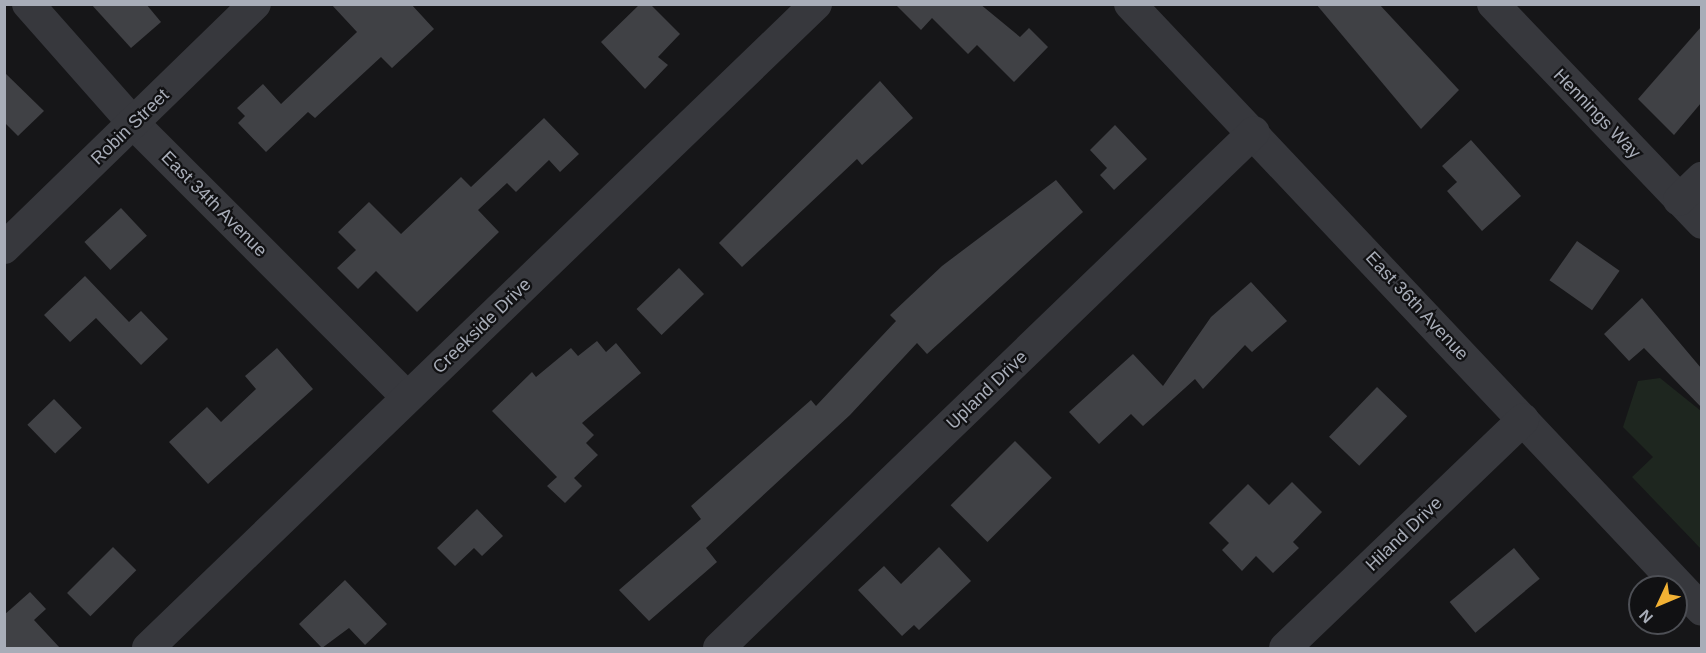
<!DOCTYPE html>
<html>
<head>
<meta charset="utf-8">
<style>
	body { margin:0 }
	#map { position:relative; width:1706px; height:653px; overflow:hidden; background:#161618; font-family:Arial,sans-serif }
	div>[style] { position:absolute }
	.green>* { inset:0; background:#1e261f }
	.building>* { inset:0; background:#404145; transform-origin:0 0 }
	.minor>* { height:32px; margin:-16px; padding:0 16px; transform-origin:16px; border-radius:16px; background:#37383d }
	span { translate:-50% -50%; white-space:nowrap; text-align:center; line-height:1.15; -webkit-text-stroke:4.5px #111113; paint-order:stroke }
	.street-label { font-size:18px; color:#a8adb8 }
	.frame { position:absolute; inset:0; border:6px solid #a8adb8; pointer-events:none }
	.north { position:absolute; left:1628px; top:575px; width:60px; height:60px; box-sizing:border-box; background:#111113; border:2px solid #4d4f55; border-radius:50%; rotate:226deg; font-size:16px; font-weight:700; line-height:24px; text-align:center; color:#a8adb8 }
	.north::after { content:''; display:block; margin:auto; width:21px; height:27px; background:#f2b134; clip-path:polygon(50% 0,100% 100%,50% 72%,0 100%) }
</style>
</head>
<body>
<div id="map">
	<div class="green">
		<div style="clip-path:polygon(1660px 378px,1701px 411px,1701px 549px,1632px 477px,1653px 457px,1623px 427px,1638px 381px)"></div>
	</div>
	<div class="building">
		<div style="clip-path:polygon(91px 4px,146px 4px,161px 22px,131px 48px)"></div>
		<div style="clip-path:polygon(331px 4px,411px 4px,434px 29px,392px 68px,381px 57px,315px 118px,308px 112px,266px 152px,238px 123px,245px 116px,237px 108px,263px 84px,281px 104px,357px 32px)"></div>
		<div style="clip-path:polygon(640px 4px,650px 4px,680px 34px,658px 57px,668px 65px,645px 89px,601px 42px)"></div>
		<div style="clip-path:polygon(895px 4px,980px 4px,1020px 37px,1029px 28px,1048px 47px,1014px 82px,977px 45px,968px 54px,932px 18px,921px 30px)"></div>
		<div style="clip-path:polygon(1316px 4px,1379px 4px,1459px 90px,1421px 129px)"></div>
		<div style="clip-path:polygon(1701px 27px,1701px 103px,1674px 135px,1638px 99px)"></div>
		<div style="clip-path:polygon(4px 72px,44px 111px,18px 136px,4px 122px)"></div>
		<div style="clip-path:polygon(880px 81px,913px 118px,862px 165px,857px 159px,742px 267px,719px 243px)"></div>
		<div style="clip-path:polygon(544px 118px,579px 154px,560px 172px,549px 160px,516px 192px,507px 183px,478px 210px,499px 232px,417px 312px,376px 271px,358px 289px,337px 268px,356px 250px,338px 232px,369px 202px,401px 234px,461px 177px,471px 187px)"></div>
		<div style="clip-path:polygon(1115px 125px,1147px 159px,1114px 190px,1100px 175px,1107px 168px,1090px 150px)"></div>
		<div style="clip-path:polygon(1471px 140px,1521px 196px,1482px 231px,1447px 191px,1457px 182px,1442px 166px)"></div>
		<div style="clip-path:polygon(1056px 180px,1083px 212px,927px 354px,917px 343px,850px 415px,706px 548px,717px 562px,649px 621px,619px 590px,701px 519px,691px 506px,811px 400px,816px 406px,896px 321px,890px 315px,942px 266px)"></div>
		<div style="left:121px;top:208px;width:38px;height:50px;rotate:47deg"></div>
		<div style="left:1577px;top:241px;width:52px;height:48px;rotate:35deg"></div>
		<div style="left:679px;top:268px;width:36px;height:59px;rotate:46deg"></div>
		<div style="clip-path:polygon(85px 276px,129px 322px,141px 311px,168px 339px,141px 365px,96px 318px,70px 342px,44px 315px)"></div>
		<div style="clip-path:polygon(1251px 282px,1287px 321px,1252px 352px,1245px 345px,1203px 389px,1195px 379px,1143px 426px,1131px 414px,1099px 444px,1069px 412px,1133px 354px,1163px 386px,1211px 317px)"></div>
		<div style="clip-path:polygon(1642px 298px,1701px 368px,1701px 407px,1644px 348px,1629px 361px,1604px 334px)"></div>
		<div style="clip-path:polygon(597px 341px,606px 352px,616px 343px,641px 373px,582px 423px,594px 435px,586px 443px,598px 455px,574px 478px,582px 486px,565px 503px,547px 486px,557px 477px,492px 411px,532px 372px,536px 377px,571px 348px,578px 356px)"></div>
		<div style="clip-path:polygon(277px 348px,313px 389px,208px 484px,169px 442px,207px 407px,221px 422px,256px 389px,245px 376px)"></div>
		<div style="left:1377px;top:387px;width:42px;height:69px;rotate:44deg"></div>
		<div style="left:54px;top:399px;width:40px;height:37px;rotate:46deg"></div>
		<div style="left:1015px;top:441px;width:52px;height:91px;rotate:45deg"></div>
		<div style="clip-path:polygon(1292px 482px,1322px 512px,1293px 542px,1299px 548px,1273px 573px,1256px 556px,1242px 571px,1222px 550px,1229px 543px,1209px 523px,1248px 484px,1269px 505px)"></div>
		<div style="clip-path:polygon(477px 509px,503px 536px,482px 556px,474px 548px,455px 566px,437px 548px)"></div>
		<div style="left:113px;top:547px;width:33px;height:65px;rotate:45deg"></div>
		<div style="clip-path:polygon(939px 547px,971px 581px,919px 630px,914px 625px,902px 636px,858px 590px,884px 566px,901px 584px)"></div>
		<div style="left:1514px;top:548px;width:40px;height:84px;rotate:50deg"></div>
		<div style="clip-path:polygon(345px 580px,387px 624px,365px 645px,349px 628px,322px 648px,299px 624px)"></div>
		<div style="clip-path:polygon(30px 592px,46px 609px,34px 620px,60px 648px,4px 648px,4px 615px)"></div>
	</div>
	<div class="minor">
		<div style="left:28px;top:4px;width:160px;rotate:48.5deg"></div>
		<div style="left:134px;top:124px;width:386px;rotate:45deg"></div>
		<div style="left:1130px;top:4px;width:833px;rotate:46.65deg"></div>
		<div style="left:1493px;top:4px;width:303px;rotate:46.3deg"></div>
		<div style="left:1679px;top:200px;width:32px;rotate:-44deg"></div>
		<div style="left:4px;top:248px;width:350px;rotate:-44.2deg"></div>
		<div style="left:148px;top:648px;width:928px;rotate:-43.95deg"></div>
		<div style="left:719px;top:648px;width:743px;rotate:-43.96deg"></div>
		<div style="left:1285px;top:648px;width:330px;rotate:-43.8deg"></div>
	</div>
	<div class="street-label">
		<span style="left:1597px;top:114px;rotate:46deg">Hennings Way</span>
		<span style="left:130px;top:127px;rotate:-44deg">Robin Street</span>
		<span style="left:214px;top:204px;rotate:45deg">East 34th Avenue</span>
		<span style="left:1417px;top:306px;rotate:47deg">East 36th Avenue</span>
		<span style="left:482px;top:326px;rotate:-44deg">Creekside Drive</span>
		<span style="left:987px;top:390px;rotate:-44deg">Upland Drive</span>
		<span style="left:1404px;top:534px;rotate:-44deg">Hiland Drive</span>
	</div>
	<div class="frame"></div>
	<div class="north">N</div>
</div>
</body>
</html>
